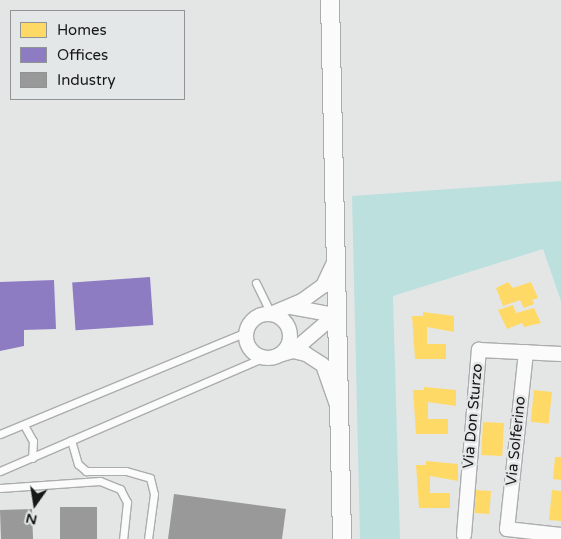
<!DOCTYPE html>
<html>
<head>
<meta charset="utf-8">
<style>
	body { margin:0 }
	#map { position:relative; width:561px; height:539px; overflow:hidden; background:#e4e6e6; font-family:"Varela Round",sans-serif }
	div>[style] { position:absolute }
	.green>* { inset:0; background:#bce0de }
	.homes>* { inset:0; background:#ffd966; transform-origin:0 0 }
	.offices>* { inset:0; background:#8e7cc3; transform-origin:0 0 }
	.industry>* { inset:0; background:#999; transform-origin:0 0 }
	.roads { filter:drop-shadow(1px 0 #abadad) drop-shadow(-1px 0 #abadad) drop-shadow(0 1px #abadad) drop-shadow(0 -1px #abadad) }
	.service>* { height:7px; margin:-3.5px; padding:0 3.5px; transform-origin:3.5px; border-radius:3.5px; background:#fbfbfb }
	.minor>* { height:14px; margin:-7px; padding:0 7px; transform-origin:7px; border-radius:7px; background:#fbfbfb }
	.minor>.ring { margin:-7px; padding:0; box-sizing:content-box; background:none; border:14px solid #fbfbfb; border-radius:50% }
	.tertiary>* { height:18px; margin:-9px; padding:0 9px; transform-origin:9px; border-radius:9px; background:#fbfbfb }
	span { translate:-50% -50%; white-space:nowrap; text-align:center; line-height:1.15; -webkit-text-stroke:5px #e3e7e7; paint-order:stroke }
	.street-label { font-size:15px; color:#161818 }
	.legend { position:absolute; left:10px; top:10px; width:175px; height:90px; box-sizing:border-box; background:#e3e7e7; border:1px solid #919494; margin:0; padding:6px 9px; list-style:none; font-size:15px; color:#161818 }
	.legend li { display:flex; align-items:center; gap:10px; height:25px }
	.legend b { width:25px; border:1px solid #919494 }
	.north { position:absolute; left:10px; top:479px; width:50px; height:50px; -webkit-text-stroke:4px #e3e7e7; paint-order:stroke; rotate:193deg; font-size:14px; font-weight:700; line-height:20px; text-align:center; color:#161818 }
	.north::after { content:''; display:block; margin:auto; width:18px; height:22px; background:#161818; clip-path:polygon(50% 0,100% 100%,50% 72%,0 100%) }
</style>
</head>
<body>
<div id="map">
	<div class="green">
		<div style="clip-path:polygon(561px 181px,561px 301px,543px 249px,393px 296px,400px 539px,360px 539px,352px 196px)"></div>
	</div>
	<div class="homes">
		<div style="clip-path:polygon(508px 282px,513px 288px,531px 282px,538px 298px,532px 300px,534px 304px,524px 308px,520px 300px,503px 306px,496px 288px)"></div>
		<div style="clip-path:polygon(513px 305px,516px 313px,534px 308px,541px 323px,524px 327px,522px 323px,507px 329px,498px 310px)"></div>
		<div style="clip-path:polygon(423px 312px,454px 316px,454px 332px,427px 327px,427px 344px,446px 344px,446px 359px,415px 359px,412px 316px,423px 316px)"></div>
		<div style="clip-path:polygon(424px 387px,456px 390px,456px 406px,428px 402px,428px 419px,448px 419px,448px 434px,416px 434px,413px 390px,424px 390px)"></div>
		<div style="left:534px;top:390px;width:18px;height:32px;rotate:6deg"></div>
		<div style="left:483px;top:422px;width:21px;height:33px;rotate:3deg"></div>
		<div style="clip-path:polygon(555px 457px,561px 457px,561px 480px,553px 479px)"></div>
		<div style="clip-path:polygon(426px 461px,458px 464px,458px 481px,430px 476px,430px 493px,450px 493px,450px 508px,419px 508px,416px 465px,426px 465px)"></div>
		<div style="left:476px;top:490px;width:15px;height:23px;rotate:4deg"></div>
		<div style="clip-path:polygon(552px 490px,561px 491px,561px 521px,549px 520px)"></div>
	</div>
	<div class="offices">
		<div style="left:150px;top:277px;width:48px;height:78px;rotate:86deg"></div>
		<div style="clip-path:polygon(54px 280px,56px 329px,24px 330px,24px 346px,0 351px,0 282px)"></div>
	</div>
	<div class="industry">
		<div style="clip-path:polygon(174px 494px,286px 509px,282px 539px,168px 539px)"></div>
		<div style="left:60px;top:507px;width:37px;height:32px"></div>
		<div style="left:32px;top:509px;width:30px;height:32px;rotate:88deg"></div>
	</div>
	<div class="roads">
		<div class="service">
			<div style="left:256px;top:283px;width:34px;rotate:64deg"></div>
			<div style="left:24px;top:425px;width:18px;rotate:61deg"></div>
			<div style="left:33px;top:441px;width:17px;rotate:93deg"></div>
			<div style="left:0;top:434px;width:266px;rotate:-22.5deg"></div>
			<div style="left:71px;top:440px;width:25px;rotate:74deg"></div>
			<div style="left:78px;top:464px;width:11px;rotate:41deg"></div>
			<div style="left:86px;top:471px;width:40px"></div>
			<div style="left:126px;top:471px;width:25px;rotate:16deg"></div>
			<div style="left:150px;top:478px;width:16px;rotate:76deg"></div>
			<div style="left:154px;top:494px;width:45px;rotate:97.6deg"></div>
			<div style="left:0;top:471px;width:285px;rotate:-23.3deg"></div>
			<div style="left:0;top:488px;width:100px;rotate:-4deg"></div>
			<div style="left:100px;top:481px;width:22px;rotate:22deg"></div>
			<div style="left:120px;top:489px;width:15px;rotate:62deg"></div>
			<div style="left:127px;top:502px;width:37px;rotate:96deg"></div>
		</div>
		<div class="minor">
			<div style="left:291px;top:307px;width:45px;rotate:10.3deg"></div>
			<div class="ring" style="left:246px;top:314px;width:30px;height:30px"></div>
			<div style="left:271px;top:314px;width:34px;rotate:-23deg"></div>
			<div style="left:302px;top:301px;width:26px;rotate:-36deg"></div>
			<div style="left:323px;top:286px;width:26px;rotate:-65deg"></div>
			<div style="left:293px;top:351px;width:55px;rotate:-40.6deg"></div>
			<div style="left:526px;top:352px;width:178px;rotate:96.1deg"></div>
			<div style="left:507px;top:529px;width:54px;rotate:6.3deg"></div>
			<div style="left:279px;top:355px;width:15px;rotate:-16deg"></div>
			<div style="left:293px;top:351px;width:13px;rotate:13deg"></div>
			<div style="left:306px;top:354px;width:20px;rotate:33deg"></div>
			<div style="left:323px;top:365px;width:42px;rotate:70.7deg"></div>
			<div style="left:464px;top:535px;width:186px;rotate:-85.4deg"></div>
			<div style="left:479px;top:350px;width:82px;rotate:2.8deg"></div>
		</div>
		<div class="tertiary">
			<div style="left:330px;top:0;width:539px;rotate:88.72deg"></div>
		</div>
	</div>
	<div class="street-label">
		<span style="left:473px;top:416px;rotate:-85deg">Via Don Sturzo</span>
		<span style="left:516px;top:441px;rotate:-84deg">Via Solferino</span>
	</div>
	<ul class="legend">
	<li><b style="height:14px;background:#ffd966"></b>Homes</li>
	<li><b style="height:14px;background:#8e7cc3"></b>Offices</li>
	<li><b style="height:14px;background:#999"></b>Industry</li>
	</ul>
	<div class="north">N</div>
</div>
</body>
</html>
